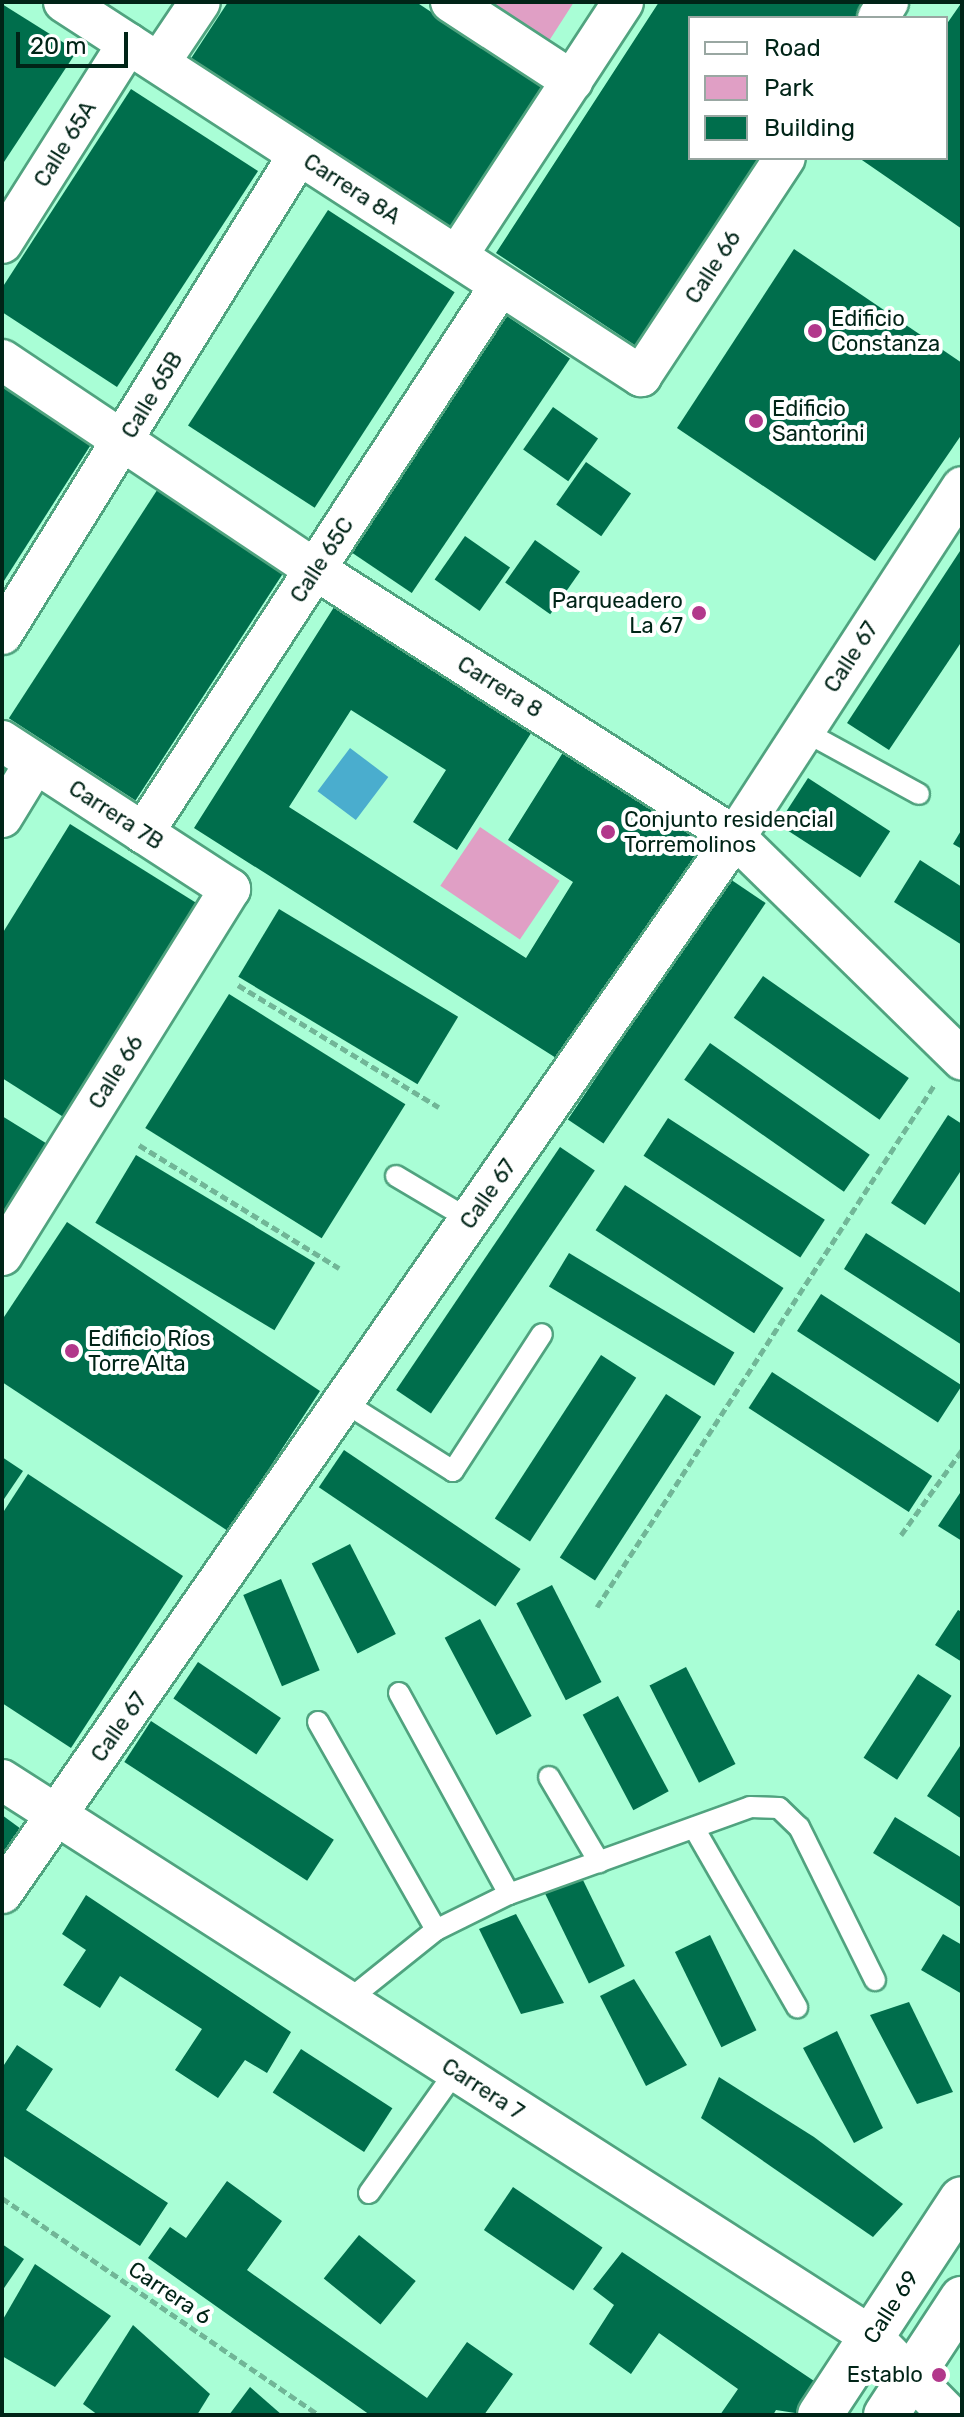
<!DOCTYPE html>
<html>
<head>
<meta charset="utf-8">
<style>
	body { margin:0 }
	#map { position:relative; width:964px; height:2417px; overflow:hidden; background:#a9fed6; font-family:Rubik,sans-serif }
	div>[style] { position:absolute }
	.green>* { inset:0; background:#e09fc5; transform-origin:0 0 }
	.water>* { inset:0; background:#4aadce; transform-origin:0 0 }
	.building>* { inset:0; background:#006e4c; transform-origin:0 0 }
	.path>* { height:5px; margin-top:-2.5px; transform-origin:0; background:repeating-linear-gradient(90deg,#71b697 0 8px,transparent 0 12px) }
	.roads { filter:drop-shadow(2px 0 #50a37f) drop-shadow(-2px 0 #50a37f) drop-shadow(0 2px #50a37f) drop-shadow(0 -2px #50a37f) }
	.service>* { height:20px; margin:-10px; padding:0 10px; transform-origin:10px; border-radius:10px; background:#fff }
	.minor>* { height:40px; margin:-20px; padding:0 20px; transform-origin:20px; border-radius:20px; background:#fff }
	.tertiary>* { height:44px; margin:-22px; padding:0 22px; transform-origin:22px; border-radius:22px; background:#fff }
	.dots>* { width:22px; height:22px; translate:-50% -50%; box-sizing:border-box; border:4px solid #fff; border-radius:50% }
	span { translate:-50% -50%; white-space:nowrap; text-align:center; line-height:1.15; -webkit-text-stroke:8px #fff; paint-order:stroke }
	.street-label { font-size:22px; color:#002417 }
	.poi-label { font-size:22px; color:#002417 }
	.left { translate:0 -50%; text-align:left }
	.right { translate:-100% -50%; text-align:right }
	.frame { position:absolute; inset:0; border:4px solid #002417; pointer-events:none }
	.legend { position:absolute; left:688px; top:16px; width:260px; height:144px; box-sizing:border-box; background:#fff; border:2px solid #99a7a2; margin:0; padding:10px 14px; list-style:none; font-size:24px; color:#002417 }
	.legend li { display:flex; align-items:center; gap:16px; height:40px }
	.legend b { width:40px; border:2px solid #99a7a2 }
	.scale { position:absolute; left:16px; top:32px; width:112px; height:36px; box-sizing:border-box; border:4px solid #002417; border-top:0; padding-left:10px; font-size:24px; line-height:28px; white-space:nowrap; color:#002417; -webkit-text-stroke:6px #fff; paint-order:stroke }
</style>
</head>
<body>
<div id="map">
	<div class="green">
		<div style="clip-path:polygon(484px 2px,574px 2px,547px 44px)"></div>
		<div style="left:480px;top:827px;width:96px;height:71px;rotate:34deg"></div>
	</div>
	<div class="water">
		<div style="left:350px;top:748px;width:48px;height:54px;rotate:37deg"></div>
	</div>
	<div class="building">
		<div style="clip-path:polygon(228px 2px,416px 2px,544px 86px,450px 230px,190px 60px)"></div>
		<div style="clip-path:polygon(659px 2px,868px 2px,857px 18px,690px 18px,690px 158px,764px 158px,639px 348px,496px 253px)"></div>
		<div style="clip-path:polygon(962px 2px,962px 229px,859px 158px,946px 158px,946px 25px)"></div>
		<div style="clip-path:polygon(2px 4px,77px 51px,2px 165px)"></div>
		<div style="clip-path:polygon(131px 89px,258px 171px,117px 387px,2px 312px,2px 288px)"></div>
		<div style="left:328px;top:210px;width:151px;height:257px;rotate:33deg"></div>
		<div style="clip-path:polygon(794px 249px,962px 363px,962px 434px,875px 561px,677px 428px)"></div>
		<div style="left:507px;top:316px;width:76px;height:283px;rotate:34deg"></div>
		<div style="clip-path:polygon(2px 384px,92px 443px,2px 584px)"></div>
		<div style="left:553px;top:407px;width:55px;height:52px;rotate:35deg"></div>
		<div style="left:586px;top:462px;width:55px;height:52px;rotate:35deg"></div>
		<div style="left:163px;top:481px;width:151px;height:283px;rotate:33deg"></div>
		<div style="left:465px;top:536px;width:55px;height:53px;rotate:35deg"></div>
		<div style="left:535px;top:540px;width:55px;height:52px;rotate:35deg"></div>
		<div style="clip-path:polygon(962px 548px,962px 641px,889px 750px,847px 723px)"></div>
		<div style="clip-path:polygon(336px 604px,533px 730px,457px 850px,413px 822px,446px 770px,351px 710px,289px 807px,526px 958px,573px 882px,508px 840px,567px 746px,708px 835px,564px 1063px,194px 828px)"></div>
		<div style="left:808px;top:778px;width:98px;height:55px;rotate:33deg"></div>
		<div style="clip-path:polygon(70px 824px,198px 904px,65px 1118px,2px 1078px,2px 934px)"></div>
		<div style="clip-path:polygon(962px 829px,962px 849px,953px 844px)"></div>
		<div style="clip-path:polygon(920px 860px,962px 887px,962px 945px,894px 902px)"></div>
		<div style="left:730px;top:879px;width:43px;height:290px;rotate:34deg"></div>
		<div style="left:279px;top:909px;width:209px;height:79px;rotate:31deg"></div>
		<div style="left:763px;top:976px;width:178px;height:51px;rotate:35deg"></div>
		<div style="left:229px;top:994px;width:208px;height:158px;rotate:32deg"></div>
		<div style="left:710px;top:1043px;width:195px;height:45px;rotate:35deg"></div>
		<div style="clip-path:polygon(948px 1115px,962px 1124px,962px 1169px,925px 1225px,891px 1203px)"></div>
		<div style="clip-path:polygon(2px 1116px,49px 1145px,2px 1220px)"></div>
		<div style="left:668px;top:1118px;width:187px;height:45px;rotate:33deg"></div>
		<div style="left:560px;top:1147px;width:42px;height:293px;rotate:34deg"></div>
		<div style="left:136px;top:1155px;width:209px;height:79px;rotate:31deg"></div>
		<div style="left:625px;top:1185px;width:189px;height:54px;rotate:33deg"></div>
		<div style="clip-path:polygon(67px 1222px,320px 1391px,228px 1531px,2px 1382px,2px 1320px)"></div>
		<div style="clip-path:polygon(866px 1233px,962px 1294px,962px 1345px,844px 1269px)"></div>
		<div style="left:569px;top:1253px;width:193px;height:39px;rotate:31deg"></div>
		<div style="left:821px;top:1294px;width:168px;height:44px;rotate:33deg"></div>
		<div style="left:601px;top:1355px;width:42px;height:195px;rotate:33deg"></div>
		<div style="left:772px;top:1372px;width:191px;height:43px;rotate:33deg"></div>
		<div style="left:666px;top:1394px;width:42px;height:195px;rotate:33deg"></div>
		<div style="left:344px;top:1450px;width:213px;height:45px;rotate:34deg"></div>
		<div style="clip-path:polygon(2px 1457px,23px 1471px,2px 1502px)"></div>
		<div style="clip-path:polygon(28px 1474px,183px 1576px,71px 1748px,2px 1703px,2px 1514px)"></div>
		<div style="clip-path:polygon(962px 1490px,962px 1541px,938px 1526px)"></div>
		<div style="left:350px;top:1544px;width:101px;height:43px;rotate:63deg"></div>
		<div style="left:281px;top:1579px;width:99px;height:41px;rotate:67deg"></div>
		<div style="left:552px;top:1585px;width:109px;height:40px;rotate:63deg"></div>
		<div style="clip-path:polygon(958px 1610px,962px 1612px,962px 1662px,935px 1645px)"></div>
		<div style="left:480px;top:1619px;width:110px;height:40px;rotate:62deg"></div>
		<div style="left:198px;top:1662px;width:100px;height:44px;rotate:34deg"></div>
		<div style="left:686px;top:1667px;width:109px;height:41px;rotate:63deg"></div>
		<div style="left:918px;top:1674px;width:40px;height:100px;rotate:33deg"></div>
		<div style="left:618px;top:1696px;width:108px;height:40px;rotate:62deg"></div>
		<div style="left:151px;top:1721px;width:218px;height:49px;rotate:33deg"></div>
		<div style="clip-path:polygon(962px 1743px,962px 1819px,927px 1796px)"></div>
		<div style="clip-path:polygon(2px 1815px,32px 1837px,2px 1877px)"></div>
		<div style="clip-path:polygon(895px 1817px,962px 1858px,962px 1908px,873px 1853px)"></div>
		<div style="left:581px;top:1876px;width:100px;height:40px;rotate:64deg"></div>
		<div style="clip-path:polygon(86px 1895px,291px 2032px,267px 2073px,245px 2060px,218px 2098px,175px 2070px,202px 2029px,120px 1976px,100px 2008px,63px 1985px,86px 1950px,62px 1934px)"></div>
		<div style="clip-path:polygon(516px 1914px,564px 2003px,521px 2014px,479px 1929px)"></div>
		<div style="clip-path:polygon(943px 1934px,962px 1945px,962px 1994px,921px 1970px)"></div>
		<div style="left:710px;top:1935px;width:106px;height:39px;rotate:64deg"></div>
		<div style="clip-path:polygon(634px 1979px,687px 2065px,646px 2086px,600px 1996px)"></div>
		<div style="clip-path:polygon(909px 2002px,953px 2092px,917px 2104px,870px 2015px)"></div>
		<div style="clip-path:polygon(837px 2031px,883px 2128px,854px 2143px,803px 2048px)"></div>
		<div style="clip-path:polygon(17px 2045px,53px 2069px,26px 2110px,168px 2203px,140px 2246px,2px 2155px,2px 2068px)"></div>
		<div style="left:301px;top:2049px;width:109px;height:52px;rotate:33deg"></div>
		<div style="clip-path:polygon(719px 2077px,814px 2137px,903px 2204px,873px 2237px,701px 2118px)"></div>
		<div style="clip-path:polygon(227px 2181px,282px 2221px,247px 2270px,427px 2398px,467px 2342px,513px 2374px,484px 2415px,370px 2415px,148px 2258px,170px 2227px,186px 2238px)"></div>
		<div style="left:513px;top:2187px;width:108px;height:52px;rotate:34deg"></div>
		<div style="left:359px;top:2235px;width:73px;height:56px;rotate:39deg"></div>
		<div style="clip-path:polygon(2px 2244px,24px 2259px,2px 2291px)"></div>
		<div style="clip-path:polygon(622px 2252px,826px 2389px,808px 2415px,776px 2410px,773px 2415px,720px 2415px,738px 2389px,659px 2333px,631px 2374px,589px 2344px,614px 2305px,593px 2289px)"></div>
		<div style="clip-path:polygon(35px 2264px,111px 2316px,55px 2387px,2px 2356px,2px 2321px)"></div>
		<div style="clip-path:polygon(133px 2325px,210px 2394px,197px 2415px,98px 2415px,83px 2404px)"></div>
		<div style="clip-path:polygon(250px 2387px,282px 2415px,229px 2415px)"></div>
	</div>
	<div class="path">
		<div style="left:238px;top:985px;width:235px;rotate:31.3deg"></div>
		<div style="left:139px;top:1145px;width:235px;rotate:31.6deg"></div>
		<div style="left:901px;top:1535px;width:105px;rotate:-54.3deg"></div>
		<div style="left:597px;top:1607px;width:623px;rotate:-57.13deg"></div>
		<div style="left:2px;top:2198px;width:384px;rotate:34.4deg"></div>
	</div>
	<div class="roads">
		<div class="service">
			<div style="left:804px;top:731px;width:131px;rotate:28.7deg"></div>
			<div style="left:396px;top:1176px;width:86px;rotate:30.7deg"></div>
			<div style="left:344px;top:1402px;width:129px;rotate:32.3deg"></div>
			<div style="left:453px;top:1471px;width:163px;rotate:-57deg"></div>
			<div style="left:399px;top:1693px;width:229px;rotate:61.3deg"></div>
			<div style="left:318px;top:1722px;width:239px;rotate:60.4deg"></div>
			<div style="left:549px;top:1777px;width:99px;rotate:59.5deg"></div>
			<div style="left:694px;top:1828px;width:207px;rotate:60.1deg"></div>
			<div style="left:346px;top:2002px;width:115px;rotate:-38.7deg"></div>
			<div style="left:436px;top:1930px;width:81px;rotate:-26.3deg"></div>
			<div style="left:509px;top:1894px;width:256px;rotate:-19.8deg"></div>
			<div style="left:750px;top:1807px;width:29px;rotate:2deg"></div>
			<div style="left:779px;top:1808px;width:28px;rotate:44deg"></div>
			<div style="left:799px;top:1827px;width:171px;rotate:63.6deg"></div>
			<div style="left:369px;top:2193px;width:148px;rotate:-54.6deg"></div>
		</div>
		<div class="minor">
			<div style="left:64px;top:2px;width:688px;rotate:32.95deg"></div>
			<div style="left:641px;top:376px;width:261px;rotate:-56.6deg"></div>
			<div style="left:451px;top:2px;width:145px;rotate:33.1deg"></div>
			<div style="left:878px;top:18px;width:19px;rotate:-58deg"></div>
			<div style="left:159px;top:63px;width:73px;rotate:-56.1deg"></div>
			<div style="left:2px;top:243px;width:236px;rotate:-57.7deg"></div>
			<div style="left:457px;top:256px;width:303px;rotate:-56.8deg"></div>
			<div style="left:2px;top:360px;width:378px;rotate:33.8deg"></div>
			<div style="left:316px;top:570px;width:497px;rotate:32.5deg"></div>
			<div style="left:735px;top:837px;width:318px;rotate:44.4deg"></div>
			<div style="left:2px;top:634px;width:564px;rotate:-58.25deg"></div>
			<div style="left:2px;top:741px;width:272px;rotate:33deg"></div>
			<div style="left:230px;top:889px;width:431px;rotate:121.9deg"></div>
			<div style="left:2px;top:817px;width:63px;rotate:-58.6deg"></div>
			<div style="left:143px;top:833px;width:653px;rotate:-56.87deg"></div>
			<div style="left:2px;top:1780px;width:1033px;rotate:32.63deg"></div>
			<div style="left:872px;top:2337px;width:110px;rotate:45.4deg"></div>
			<div style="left:2px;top:1893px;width:1285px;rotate:-55.23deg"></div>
			<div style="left:735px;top:837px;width:417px;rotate:-57deg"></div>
		</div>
		<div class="tertiary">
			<div style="left:820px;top:2415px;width:258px;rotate:-56.7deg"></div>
			<div style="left:886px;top:2415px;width:139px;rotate:-56.8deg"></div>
		</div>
	</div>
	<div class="dots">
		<div style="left:815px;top:331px;background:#b2388b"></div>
		<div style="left:756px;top:421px;background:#b2388b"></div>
		<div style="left:699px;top:613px;background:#b2388b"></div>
		<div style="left:608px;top:832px;background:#b2388b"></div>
		<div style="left:72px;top:1351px;background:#b2388b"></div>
		<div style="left:939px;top:2375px;background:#b2388b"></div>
	</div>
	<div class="street-label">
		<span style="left:65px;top:144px;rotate:-58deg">Calle 65A</span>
		<span style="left:352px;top:189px;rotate:33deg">Carrera 8A</span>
		<span style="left:713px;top:267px;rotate:-57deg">Calle 66</span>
		<span style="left:152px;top:395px;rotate:-59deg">Calle 65B</span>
		<span style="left:322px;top:560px;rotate:-57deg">Calle 65C</span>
		<span style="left:851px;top:657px;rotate:-57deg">Calle 67</span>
		<span style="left:500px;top:687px;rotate:32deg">Carrera 8</span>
		<span style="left:116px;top:815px;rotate:33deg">Carrera 7B</span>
		<span style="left:116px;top:1072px;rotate:-58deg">Calle 66</span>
		<span style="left:488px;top:1194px;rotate:-55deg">Calle 67</span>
		<span style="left:119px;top:1727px;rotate:-55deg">Calle 67</span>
		<span style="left:483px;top:2089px;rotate:33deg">Carrera 7</span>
		<span style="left:170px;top:2293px;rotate:34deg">Carrera 6</span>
		<span style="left:891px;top:2307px;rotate:-57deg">Calle 69</span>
	</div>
	<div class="poi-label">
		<span class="left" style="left:831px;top:331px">Edificio<br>Constanza</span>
		<span class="left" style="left:772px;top:421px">Edificio<br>Santorini</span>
		<span class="right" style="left:683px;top:613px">Parqueadero<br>La 67</span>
		<span class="left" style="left:624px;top:832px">Conjunto residencial<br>Torremolinos</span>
		<span class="left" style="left:88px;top:1351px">Edificio Ríos<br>Torre Alta</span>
		<span class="right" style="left:923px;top:2375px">Establo</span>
	</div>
	<div class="frame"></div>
	<ul class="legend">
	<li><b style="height:10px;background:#fff"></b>Road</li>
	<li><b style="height:22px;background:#e09fc5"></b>Park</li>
	<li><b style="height:22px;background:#006e4c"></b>Building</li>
	</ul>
	<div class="scale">20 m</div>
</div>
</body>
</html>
